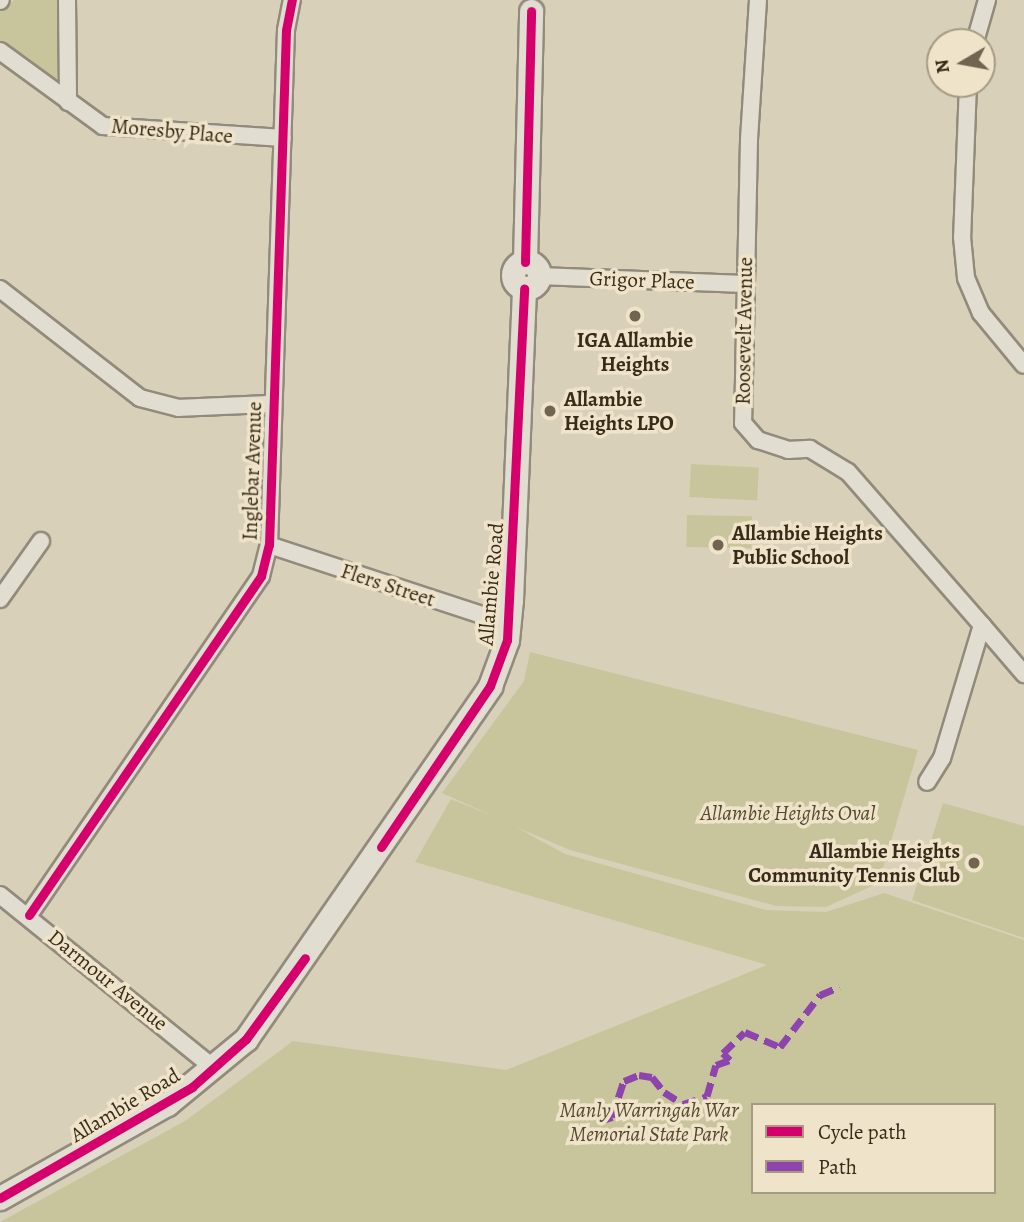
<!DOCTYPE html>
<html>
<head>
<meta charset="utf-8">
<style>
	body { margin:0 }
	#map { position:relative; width:1024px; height:1222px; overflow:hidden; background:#d9d0b9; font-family:Alegreya,serif }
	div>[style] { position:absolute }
	.green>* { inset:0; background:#c8c59c; transform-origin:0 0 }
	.roads { filter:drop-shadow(2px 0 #928b7c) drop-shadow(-2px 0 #928b7c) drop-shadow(0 2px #928b7c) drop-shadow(0 -2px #928b7c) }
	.minor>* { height:16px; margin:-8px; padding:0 8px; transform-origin:8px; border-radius:8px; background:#e2ddd1 }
	.secondary>* { height:23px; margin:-11.5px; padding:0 11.5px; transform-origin:11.5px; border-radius:11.5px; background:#e2ddd1 }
	.secondary>.ring { margin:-11.5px; padding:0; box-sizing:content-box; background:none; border:23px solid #e2ddd1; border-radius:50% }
	.quiet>* { height:7px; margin-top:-3.5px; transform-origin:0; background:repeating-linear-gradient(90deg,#8e44ad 0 14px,transparent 0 21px) }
	.cycleway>* { height:9px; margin:-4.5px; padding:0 4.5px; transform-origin:4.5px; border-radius:4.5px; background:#d6006c }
	.dots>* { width:19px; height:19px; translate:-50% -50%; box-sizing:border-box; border:4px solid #efe4c9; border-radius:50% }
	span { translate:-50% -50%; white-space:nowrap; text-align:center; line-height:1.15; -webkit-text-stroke:7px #efe4c9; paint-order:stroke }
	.street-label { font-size:21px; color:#392b19 }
	.poi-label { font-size:21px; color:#392b19; font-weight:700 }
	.left { translate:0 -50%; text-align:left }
	.right { translate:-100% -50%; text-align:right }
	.park-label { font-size:21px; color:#53482f; font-style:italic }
	.legend { position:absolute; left:751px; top:1103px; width:245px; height:91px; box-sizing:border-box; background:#efe4c9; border:2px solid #a69a83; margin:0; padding:9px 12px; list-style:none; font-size:21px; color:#392b19 }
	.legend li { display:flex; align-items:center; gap:14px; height:35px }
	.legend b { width:35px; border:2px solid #a69a83 }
	.north { position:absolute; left:926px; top:28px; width:70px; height:70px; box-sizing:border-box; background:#efe4c9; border:2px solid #a69a83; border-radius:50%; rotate:260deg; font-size:19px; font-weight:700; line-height:28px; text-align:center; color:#392b19 }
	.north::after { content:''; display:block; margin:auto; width:24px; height:32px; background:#716551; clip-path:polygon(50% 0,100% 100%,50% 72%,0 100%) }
</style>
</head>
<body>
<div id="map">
	<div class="green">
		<div style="clip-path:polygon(61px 0,60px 71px,54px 84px,0 42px,0 12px,14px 0)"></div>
		<div style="left:691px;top:464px;width:68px;height:33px;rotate:3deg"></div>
		<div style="left:687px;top:515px;width:65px;height:32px;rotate:1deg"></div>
		<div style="clip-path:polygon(evenodd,530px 652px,918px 750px,881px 875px,874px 885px,826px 907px,776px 906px,570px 850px,516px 827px,565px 854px,766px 910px,826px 912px,884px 893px,1024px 940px,1024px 1222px,0 1222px,185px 1121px,293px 1041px,506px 1070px,767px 965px,415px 862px,451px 799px,491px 815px,442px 793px,524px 681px,530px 652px,753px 1105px,994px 1105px,994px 1192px,753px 1192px,753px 1105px)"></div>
		<div style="clip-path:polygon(943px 803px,1024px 826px,1024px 938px,912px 900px)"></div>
	</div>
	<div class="roads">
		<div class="minor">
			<div style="left:67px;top:0;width:102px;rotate:89.4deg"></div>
			<div style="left:758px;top:0;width:140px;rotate:93.7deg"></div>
			<div style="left:749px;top:140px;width:283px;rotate:91.2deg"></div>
			<div style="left:743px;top:423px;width:23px;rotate:49deg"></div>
			<div style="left:758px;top:440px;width:32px;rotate:18deg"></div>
			<div style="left:788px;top:450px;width:22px;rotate:-3deg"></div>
			<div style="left:810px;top:449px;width:44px;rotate:31.2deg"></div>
			<div style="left:848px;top:472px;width:203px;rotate:48.8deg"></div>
			<div style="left:982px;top:625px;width:139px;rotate:106.7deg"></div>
			<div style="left:942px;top:758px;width:28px;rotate:122deg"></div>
			<div style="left:0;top:1px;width:1px;rotate:-45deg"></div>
			<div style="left:975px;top:42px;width:44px;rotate:-74.1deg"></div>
			<div style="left:0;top:51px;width:127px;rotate:36.1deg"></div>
			<div style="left:103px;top:126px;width:180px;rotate:3.8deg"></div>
			<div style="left:968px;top:84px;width:153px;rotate:92.2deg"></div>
			<div style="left:962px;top:237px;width:41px;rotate:84.4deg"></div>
			<div style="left:966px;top:278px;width:38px;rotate:67deg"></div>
			<div style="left:981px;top:313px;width:67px;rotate:50.4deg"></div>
			<div style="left:539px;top:276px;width:206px;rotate:2.2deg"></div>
			<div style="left:0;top:289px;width:177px;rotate:37.9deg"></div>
			<div style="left:140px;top:398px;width:40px;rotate:14.4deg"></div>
			<div style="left:179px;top:408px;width:93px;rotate:-2.5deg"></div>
			<div style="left:269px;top:545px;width:231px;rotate:18.2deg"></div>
			<div style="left:488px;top:617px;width:21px;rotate:3deg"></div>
			<div style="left:0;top:599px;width:71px;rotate:-54.7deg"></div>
			<div style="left:982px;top:625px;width:65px;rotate:49.4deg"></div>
			<div style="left:0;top:895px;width:275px;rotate:39deg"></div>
			<div style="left:29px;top:915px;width:411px;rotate:-55.6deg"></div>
			<div style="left:261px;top:576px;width:32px;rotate:-76deg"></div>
			<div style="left:269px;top:545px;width:515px;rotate:-88.11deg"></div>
			<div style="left:286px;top:30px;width:31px;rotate:-79deg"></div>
		</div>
		<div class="secondary">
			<div class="ring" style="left:513px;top:262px;width:3px;height:3px"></div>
			<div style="left:525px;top:262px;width:251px;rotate:-88.6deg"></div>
			<div style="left:0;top:1198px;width:192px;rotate:-29.4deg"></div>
			<div style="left:167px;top:1104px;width:102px;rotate:-39.4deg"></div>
			<div style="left:246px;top:1039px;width:429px;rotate:-55.3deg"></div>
			<div style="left:490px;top:686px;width:49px;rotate:-69.7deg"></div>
			<div style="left:507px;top:640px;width:40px;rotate:-84.3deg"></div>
			<div style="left:511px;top:600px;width:312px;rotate:-87.6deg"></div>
		</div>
	</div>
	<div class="quiet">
		<div style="left:600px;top:1121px;width:13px;rotate:-18deg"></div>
		<div style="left:612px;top:1117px;width:38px;rotate:-72deg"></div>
		<div style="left:624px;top:1081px;width:16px;rotate:-22deg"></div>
		<div style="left:639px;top:1075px;width:13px;rotate:9deg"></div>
		<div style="left:652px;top:1077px;width:19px;rotate:51deg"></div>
		<div style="left:664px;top:1092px;width:22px;rotate:32deg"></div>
		<div style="left:683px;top:1104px;width:25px;rotate:-18deg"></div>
		<div style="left:707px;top:1096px;width:32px;rotate:-74deg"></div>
		<div style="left:716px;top:1065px;width:15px;rotate:-20deg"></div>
		<div style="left:730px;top:1060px;width:10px;rotate:-135deg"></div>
		<div style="left:723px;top:1053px;width:30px;rotate:-44deg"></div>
		<div style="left:745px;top:1032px;width:38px;rotate:23deg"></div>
		<div style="left:780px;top:1047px;width:66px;rotate:-52.4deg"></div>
		<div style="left:820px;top:995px;width:21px;rotate:-23deg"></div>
	</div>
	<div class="cycleway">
		<div style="left:525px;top:262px;width:251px;rotate:-88.6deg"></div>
		<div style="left:381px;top:847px;width:194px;rotate:-55.9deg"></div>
		<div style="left:490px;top:686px;width:49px;rotate:-69.7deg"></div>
		<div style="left:507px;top:640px;width:352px;rotate:-87.2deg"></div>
		<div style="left:29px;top:915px;width:411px;rotate:-55.6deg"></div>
		<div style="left:261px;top:576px;width:32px;rotate:-76deg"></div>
		<div style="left:269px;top:545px;width:515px;rotate:-88.11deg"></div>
		<div style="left:286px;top:30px;width:31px;rotate:-79deg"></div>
		<div style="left:0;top:1198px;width:222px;rotate:-30deg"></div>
		<div style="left:192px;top:1087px;width:72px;rotate:-41.6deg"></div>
		<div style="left:246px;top:1039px;width:100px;rotate:-53.9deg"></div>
	</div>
	<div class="dots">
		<div style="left:635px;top:316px;background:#716551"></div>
		<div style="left:550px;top:411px;background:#716551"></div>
		<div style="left:718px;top:545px;background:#716551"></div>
		<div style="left:974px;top:863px;background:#716551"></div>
	</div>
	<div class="street-label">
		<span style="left:172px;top:131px;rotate:5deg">Moresby Place</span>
		<span style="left:642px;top:280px;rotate:2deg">Grigor Place</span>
		<span style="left:744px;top:331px;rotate:-89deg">Roosevelt Avenue</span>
		<span style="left:252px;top:471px;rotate:-88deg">Inglebar Avenue</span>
		<span style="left:491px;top:584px;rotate:-85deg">Allambie Road</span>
		<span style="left:388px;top:585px;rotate:18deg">Flers Street</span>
		<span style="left:108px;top:980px;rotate:39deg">Darmour Avenue</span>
		<span style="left:125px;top:1105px;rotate:-31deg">Allambie Road</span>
	</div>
	<div class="poi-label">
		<span style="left:635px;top:352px">IGA Allambie<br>Heights</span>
		<span class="left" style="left:564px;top:411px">Allambie<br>Heights LPO</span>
		<span class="left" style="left:732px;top:545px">Allambie Heights<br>Public School</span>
		<span class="right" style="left:960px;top:863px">Allambie Heights<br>Community Tennis Club</span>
	</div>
	<div class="park-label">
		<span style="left:788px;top:813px">Allambie Heights Oval</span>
		<span style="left:649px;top:1122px">Manly Warringah War<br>Memorial State Park</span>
	</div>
	<ul class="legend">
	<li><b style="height:9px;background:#d6006c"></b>Cycle path</li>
	<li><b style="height:9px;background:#8e44ad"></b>Path</li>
	</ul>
	<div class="north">N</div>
</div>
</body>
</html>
